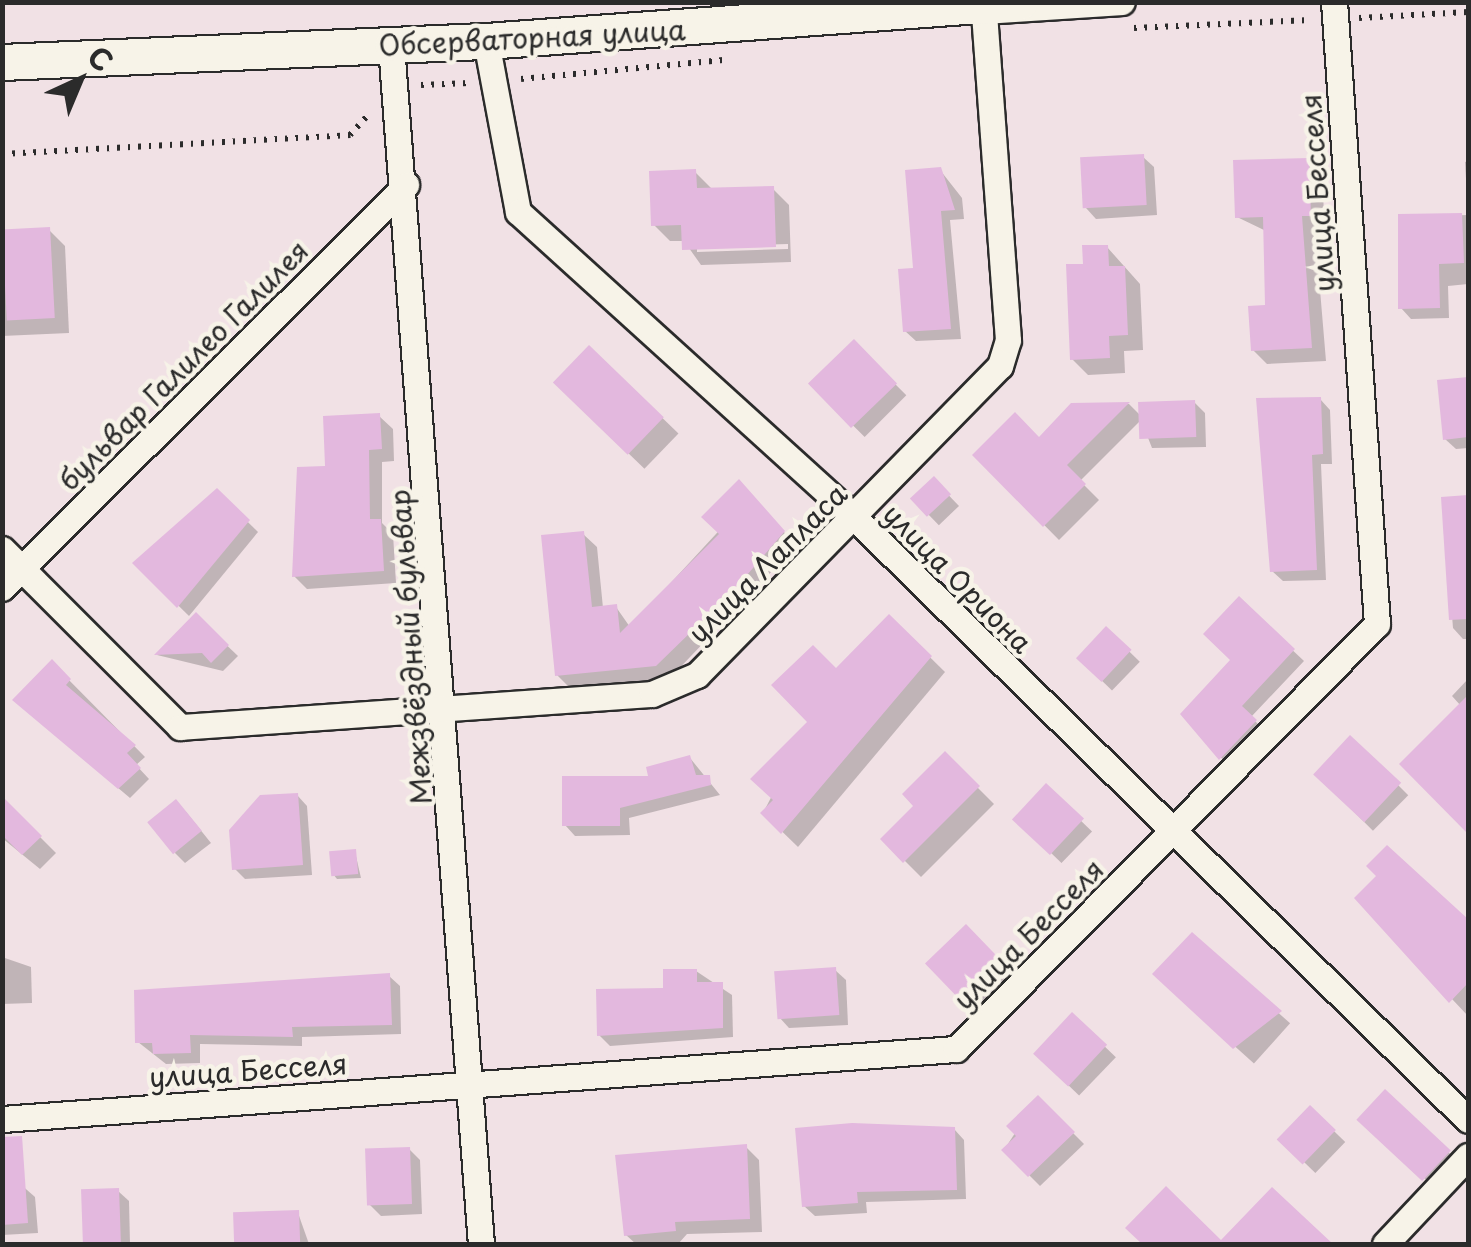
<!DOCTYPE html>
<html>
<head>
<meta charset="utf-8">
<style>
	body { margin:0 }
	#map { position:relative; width:1471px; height:1247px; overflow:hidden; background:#f1e1e5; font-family:"Playpen Sans",sans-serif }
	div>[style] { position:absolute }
	.shadow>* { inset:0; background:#0003; transform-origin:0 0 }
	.building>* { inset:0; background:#e3b8de; transform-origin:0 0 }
	.path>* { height:6px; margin-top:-3px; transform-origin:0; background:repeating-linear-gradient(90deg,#2b2b2b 0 2.5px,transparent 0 10.5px) }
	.roads { filter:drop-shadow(2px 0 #2b2b2b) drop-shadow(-2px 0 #2b2b2b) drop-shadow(0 2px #2b2b2b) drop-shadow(0 -2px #2b2b2b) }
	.street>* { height:25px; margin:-12.5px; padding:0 12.5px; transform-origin:12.5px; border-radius:12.5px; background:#f7f3e8 }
	.secondary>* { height:35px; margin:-17.5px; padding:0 17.5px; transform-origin:17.5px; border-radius:17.5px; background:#f7f3e8 }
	span { translate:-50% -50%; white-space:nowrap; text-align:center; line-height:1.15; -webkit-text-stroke:9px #f7f3e8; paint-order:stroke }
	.street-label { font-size:28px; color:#2b2b2b }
	.frame { position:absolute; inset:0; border:5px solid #2b2b2b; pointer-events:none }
	.north { position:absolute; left:30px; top:30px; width:100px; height:100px; -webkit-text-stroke:8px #f7f3e8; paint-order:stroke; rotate:44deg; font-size:28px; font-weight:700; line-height:40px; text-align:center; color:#2b2b2b }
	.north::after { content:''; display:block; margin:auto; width:35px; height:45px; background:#2b2b2b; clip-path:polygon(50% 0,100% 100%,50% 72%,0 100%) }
</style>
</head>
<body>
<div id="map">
	<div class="shadow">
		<div style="clip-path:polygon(1143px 157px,1154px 167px,1157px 215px,1096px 219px,1086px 208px)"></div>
		<div style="clip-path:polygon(1308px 161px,1323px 175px,1324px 229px,1315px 230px,1326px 361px,1267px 364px,1253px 350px,1268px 307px,1266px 231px,1237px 217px)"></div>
		<div style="clip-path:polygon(1468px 161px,1468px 214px,1465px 162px)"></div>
		<div style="clip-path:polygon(940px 170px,962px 198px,964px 219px,950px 220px,961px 339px,916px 341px,905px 331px)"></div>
		<div style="clip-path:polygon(evenodd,695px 172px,711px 188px,773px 189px,789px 205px,791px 262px,701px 265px,684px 241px,670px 241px,654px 225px,695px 172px,788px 244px,788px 249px,697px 252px,697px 247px,788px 244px)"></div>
		<div style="clip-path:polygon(1468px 215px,1468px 284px,1448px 286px,1449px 318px,1411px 319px,1401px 308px,1401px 217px)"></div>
		<div style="clip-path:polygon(49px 230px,65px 246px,69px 333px,2px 336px,2px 232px)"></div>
		<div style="clip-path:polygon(1107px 247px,1140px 284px,1143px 350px,1124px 351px,1125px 373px,1088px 375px,1072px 359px,1085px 266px)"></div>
		<div style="left:854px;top:343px;width:74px;height:59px;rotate:45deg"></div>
		<div style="left:590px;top:348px;width:123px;height:49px;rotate:44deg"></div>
		<div style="clip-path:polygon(1468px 379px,1468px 448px,1456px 449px,1445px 439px,1440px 382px)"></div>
		<div style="clip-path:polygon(1320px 399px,1330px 410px,1332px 464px,1321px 464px,1326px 580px,1283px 581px,1272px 571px)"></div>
		<div style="clip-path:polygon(1194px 402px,1205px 413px,1206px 447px,1152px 448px,1141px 420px,1080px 481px,1099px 500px,1059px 540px,975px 455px,1039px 440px,1072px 406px,1129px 404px,1141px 416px)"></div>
		<div style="clip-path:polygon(379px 416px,393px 429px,394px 461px,382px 462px,382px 523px,393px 534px,396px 583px,307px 589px,294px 576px,328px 469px)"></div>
		<div style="left:934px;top:480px;width:36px;height:28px;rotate:46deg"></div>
		<div style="clip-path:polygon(217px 492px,258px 532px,189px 616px,135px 563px)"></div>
		<div style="clip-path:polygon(752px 495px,796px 546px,670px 678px,570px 688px,557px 675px,583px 534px,597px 547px,603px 608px,616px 607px,630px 627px)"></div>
		<div style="clip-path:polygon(1468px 498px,1468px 639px,1463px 639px,1453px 628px,1443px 499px)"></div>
		<div style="clip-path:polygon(1239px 600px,1304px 661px,1251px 717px,1266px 732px,1231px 769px,1183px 714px,1234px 660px)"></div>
		<div style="clip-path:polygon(196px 616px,238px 656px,223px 671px,157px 655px)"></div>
		<div style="clip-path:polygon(889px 617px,945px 672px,798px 847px,763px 813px,836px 672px)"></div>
		<div style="left:1106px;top:629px;width:47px;height:40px;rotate:44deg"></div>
		<div style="clip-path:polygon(62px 673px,145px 757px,136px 765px,149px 779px,130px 798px,26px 710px)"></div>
		<div style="clip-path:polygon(1468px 679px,1468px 830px,1402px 764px,1461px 706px,1452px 696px)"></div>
		<div style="left:1351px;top:738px;width:81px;height:50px;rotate:45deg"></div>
		<div style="clip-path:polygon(945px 755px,994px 804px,921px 877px,883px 839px,917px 806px)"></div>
		<div style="clip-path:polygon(690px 758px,720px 795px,629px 818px,630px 835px,575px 836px,565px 825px)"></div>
		<div style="left:1046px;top:787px;width:64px;height:44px;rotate:44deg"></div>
		<div style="clip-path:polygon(297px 795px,307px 806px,312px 875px,245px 879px,234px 868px)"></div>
		<div style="clip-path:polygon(2px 799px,56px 853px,40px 869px,2px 838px)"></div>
		<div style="clip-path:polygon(186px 812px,211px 843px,185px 863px,175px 853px)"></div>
		<div style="clip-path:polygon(1387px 848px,1468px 924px,1468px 1016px,1357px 898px,1380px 876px)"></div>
		<div style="clip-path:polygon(355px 852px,361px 878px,337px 879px,333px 874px)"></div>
		<div style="left:966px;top:927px;width:73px;height:52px;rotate:47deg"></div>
		<div style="left:1192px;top:935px;width:132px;height:54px;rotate:42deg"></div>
		<div style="clip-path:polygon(2px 957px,31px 967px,32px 1003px,2px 1004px)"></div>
		<div style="clip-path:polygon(835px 970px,846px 980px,848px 1025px,789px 1028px,779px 1017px)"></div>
		<div style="clip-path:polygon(696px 971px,732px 995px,733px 1037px,610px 1046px,599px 1035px)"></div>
		<div style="clip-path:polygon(389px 976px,400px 986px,401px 1034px,302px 1037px,302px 1046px,200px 1044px,200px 1063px,166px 1064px,138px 1042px)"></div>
		<div style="left:1072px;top:1015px;width:61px;height:53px;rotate:44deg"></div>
		<div style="clip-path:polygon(1385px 1093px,1459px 1162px,1435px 1188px,1371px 1130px)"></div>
		<div style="clip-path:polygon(1038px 1098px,1084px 1144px,1040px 1186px,1004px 1150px)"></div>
		<div style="left:1310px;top:1108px;width:49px;height:43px;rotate:44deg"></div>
		<div style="clip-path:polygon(954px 1129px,964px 1140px,966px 1199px,866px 1202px,867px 1213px,815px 1216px,804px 1206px)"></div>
		<div style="clip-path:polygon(746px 1147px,759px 1160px,762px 1232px,687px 1234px,678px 1244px,636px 1244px,626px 1235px)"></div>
		<div style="clip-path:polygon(409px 1149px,420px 1160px,422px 1214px,381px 1216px,370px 1205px)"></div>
		<div style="clip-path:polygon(2px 1168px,35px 1197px,38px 1233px,2px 1235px)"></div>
		<div style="clip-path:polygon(118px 1191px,129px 1201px,130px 1244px,85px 1244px,83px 1192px)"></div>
		<div style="clip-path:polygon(298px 1213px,309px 1244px,237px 1244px,236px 1216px)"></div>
	</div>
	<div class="building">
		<div style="left:1144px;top:154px;width:51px;height:64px;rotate:87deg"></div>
		<div style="clip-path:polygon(1309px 158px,1311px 216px,1302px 216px,1312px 348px,1251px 351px,1248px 306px,1265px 305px,1263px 217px,1235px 218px,1233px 160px)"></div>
		<div style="clip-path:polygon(941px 167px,955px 210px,941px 211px,951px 329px,903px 332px,898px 269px,913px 268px,905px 170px)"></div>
		<div style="clip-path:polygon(696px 169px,697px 188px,774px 186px,776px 247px,682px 250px,681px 225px,651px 226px,649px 171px)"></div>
		<div style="clip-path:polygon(1462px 213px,1464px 263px,1439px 264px,1440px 308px,1398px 309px,1398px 214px)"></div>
		<div style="left:50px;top:227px;width:91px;height:48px;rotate:87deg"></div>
		<div style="clip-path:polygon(1082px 245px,1108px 245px,1109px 266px,1125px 266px,1128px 335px,1109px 336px,1110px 358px,1070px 360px,1066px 264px,1083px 264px)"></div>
		<div style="left:854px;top:339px;width:62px;height:64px;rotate:46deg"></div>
		<div style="left:589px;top:345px;width:104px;height:52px;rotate:44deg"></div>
		<div style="clip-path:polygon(1468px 377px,1468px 437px,1443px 440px,1437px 380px)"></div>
		<div style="clip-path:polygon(1321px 397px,1323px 454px,1312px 455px,1317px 570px,1270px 572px,1256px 398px)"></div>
		<div style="left:1195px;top:400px;width:37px;height:57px;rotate:88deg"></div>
		<div style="clip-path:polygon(1130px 402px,1067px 465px,1086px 484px,1043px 527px,972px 455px,1015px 412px,1039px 437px,1071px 403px)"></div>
		<div style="clip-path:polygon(380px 413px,382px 449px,369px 450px,370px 519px,381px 519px,384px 571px,292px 577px,297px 467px,325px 466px,323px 416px)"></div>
		<div style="left:934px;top:476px;width:25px;height:33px;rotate:47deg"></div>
		<div style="clip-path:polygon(739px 479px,785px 531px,734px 590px,656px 666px,555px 676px,541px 535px,584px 531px,592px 607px,617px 604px,620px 633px,719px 534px,701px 517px)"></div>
		<div style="clip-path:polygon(217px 488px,250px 520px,177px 608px,132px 563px)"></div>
		<div style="clip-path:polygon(1468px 495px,1468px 619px,1449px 620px,1441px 497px)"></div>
		<div style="clip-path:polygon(1239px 596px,1295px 649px,1242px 706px,1257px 720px,1219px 760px,1180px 714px,1230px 660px,1203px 634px)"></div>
		<div style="clip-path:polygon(196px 612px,229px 645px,211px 663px,202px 653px,154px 655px)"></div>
		<div style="clip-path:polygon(889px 614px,932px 656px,781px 834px,760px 813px,773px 800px,750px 779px,807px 722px,771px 685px,813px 645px,836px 668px)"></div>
		<div style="left:1106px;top:626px;width:35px;height:44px;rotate:43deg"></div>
		<div style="clip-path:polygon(52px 659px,71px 679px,66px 685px,136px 745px,127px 753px,141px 768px,118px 789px,12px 700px)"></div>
		<div style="clip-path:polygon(1468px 695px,1468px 834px,1399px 764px)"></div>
		<div style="left:1350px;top:735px;width:70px;height:54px;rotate:43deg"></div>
		<div style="clip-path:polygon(945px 751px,980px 786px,903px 863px,880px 839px,913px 806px,902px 794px)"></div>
		<div style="clip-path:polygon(690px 755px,696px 775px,710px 775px,711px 785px,620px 808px,620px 826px,562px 826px,562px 776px,648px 776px,646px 767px)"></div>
		<div style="left:1046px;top:783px;width:52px;height:50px;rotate:43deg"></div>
		<div style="clip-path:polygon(298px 793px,303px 865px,232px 870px,229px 830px,260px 795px)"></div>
		<div style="clip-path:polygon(2px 796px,42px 836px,22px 855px,2px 835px)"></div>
		<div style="left:176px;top:799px;width:41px;height:37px;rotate:51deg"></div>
		<div style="clip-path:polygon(1387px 845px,1468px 919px,1468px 983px,1449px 1003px,1354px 898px,1376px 876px,1366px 866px)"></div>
		<div style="left:356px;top:849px;width:25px;height:27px;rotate:85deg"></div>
		<div style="left:966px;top:924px;width:61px;height:57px;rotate:46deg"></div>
		<div style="clip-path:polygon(1192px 932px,1282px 1011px,1233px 1049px,1152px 974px)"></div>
		<div style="left:836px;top:967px;width:48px;height:62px;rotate:86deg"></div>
		<div style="clip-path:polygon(663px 969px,697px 969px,697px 982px,723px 982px,723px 1028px,597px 1036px,596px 989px,663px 988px)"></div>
		<div style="clip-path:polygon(390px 973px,392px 1025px,292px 1027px,293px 1037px,190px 1035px,191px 1053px,153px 1054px,152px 1043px,135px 1043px,134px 990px)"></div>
		<div style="left:1072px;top:1012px;width:48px;height:57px;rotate:43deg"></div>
		<div style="left:1385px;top:1089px;width:90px;height:42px;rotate:43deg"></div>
		<div style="clip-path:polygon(1038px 1095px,1075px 1132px,1028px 1177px,1001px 1150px,1016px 1136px,1006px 1126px)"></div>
		<div style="left:1310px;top:1105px;width:36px;height:48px;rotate:44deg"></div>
		<div style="clip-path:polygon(852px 1123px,955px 1127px,957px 1190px,857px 1192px,858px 1203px,802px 1207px,795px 1128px)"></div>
		<div style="clip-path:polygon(22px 1136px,28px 1223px,2px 1225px,2px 1137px)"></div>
		<div style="clip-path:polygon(747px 1144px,750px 1219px,675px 1222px,676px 1231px,624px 1236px,615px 1155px)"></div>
		<div style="left:410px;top:1147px;width:57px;height:45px;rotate:88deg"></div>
		<div style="clip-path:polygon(1166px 1186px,1221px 1240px,1272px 1187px,1333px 1244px,1142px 1244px,1125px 1228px)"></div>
		<div style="left:119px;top:1188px;width:56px;height:38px;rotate:88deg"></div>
		<div style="left:299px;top:1210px;width:34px;height:66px;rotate:88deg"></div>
	</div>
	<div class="path">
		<div style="left:1359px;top:18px;width:109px;rotate:-3.2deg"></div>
		<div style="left:1134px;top:28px;width:177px;rotate:-2.6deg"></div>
		<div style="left:521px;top:79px;width:203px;rotate:-5.4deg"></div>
		<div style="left:421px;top:85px;width:48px;rotate:-2.4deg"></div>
		<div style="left:2px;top:154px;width:349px;rotate:-3.1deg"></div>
		<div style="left:350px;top:135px;width:31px;rotate:-48deg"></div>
	</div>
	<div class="roads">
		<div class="street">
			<div style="left:486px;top:41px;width:174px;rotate:79.4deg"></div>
			<div style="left:518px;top:212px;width:455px;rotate:42.2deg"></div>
			<div style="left:855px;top:518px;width:859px;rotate:44.48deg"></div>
			<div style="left:391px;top:45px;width:1202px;rotate:85.71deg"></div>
			<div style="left:2px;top:549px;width:252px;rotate:45deg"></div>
			<div style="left:180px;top:727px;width:473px;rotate:-4deg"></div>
			<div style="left:652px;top:694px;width:49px;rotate:-22.9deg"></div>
			<div style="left:697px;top:675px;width:433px;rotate:-45.6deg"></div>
			<div style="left:1000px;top:366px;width:27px;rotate:-73deg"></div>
			<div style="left:1008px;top:340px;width:330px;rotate:-94.2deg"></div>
			<div style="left:984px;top:11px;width:138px;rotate:-3.7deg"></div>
			<div style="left:2px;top:588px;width:571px;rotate:-44.93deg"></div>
			<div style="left:2px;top:1119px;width:957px;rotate:-4.2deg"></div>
			<div style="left:956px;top:1049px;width:598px;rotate:-45.27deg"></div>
			<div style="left:1377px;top:624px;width:623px;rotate:-93.95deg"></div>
			<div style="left:1385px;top:1244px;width:121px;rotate:-46.7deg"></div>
		</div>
		<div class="secondary">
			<div style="left:2px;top:62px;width:484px;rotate:-2.5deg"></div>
			<div style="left:486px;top:41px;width:535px;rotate:-4.18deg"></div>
		</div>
	</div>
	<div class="street-label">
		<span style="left:532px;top:37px;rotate:-3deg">Обсерваторная улица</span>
		<span style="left:1317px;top:193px;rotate:-94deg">улица Бесселя</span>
		<span style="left:183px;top:365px;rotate:-45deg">бульвар Галилео Галилея</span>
		<span style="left:767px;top:563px;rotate:-45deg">улица Лапласа</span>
		<span style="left:958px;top:578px;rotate:45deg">улица Ориона</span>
		<span style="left:410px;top:647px;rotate:-94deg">Межзвёздный бульвар</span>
		<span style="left:1028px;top:934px;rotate:-45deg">улица Бесселя</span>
		<span style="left:248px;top:1070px;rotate:-4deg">улица Бесселя</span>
	</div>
	<div class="frame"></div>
	<div class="north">С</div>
</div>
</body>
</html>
